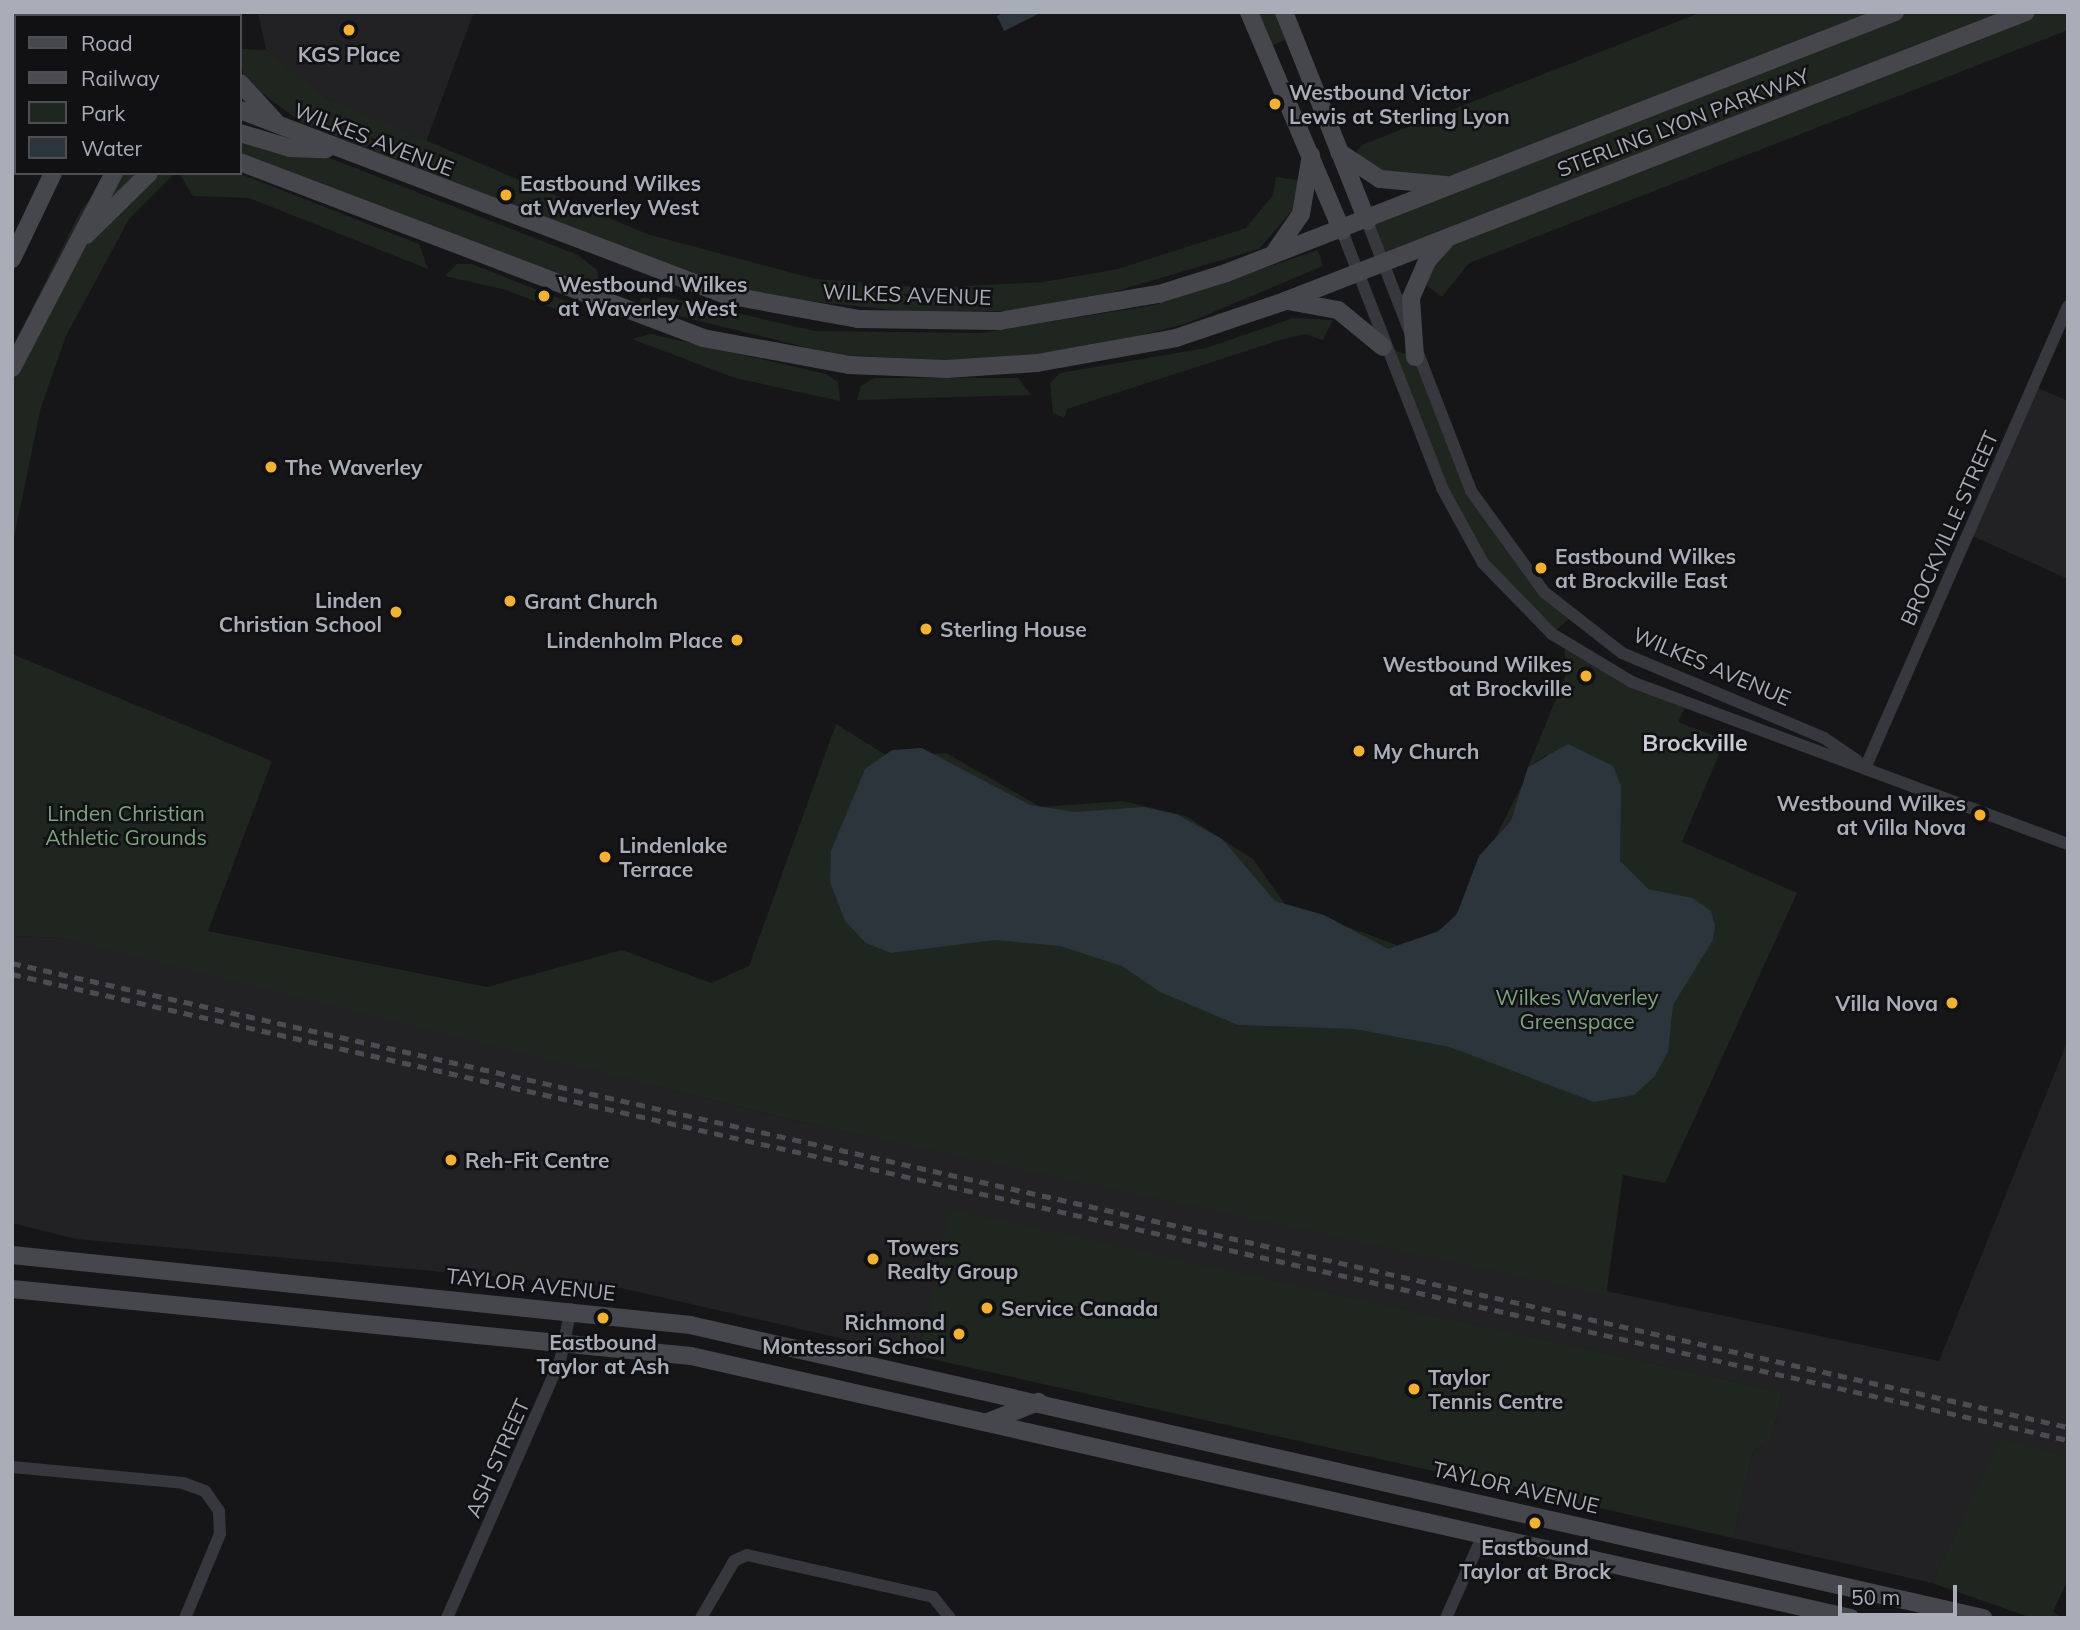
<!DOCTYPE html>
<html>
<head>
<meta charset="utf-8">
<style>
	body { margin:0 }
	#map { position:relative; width:2080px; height:1630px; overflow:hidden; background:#161618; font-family:Mulish,sans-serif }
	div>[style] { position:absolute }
	.built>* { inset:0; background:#222225 }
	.green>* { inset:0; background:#1e261f }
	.water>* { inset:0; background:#2c353c }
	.street>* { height:12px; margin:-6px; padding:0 6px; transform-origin:6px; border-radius:6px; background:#37383d }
	.secondary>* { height:18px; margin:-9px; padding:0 9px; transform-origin:9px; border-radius:9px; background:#45474d }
	.rail>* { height:4.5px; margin-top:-2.25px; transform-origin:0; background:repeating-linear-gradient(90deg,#4a4c52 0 9px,transparent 0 16px) }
	.dots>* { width:19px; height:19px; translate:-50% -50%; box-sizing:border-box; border:4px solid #111113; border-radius:50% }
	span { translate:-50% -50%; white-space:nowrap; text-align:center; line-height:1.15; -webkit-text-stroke:5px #111113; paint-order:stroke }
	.poi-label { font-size:21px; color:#a8adb8; font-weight:700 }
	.left { translate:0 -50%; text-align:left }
	.right { translate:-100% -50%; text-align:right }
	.street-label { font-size:21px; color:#a8adb8 }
	.park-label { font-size:21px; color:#7fa381 }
	.neighbourhood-label { font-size:23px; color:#c9ccd4; font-weight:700 }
	.frame { position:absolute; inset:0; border:14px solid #a8adb8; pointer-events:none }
	.legend { position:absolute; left:14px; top:14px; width:228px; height:161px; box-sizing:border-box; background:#111113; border:2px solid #4d4f55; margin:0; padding:9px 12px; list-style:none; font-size:21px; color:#a8adb8 }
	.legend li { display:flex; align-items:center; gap:14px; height:35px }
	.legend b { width:35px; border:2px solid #4d4f55 }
	.scale { position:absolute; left:1838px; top:1585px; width:119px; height:32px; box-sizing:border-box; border:4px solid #a8adb8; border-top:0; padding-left:9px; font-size:21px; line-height:24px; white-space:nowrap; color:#a8adb8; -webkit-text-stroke:5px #111113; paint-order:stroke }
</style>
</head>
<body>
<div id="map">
	<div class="built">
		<div style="clip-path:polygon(258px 12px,474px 12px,426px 142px,328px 99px,288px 68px,266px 50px)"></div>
		<div style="clip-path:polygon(2033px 386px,2068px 401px,2068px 579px,1968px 534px)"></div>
		<div style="clip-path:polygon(12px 936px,61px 938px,193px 969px,796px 1121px,1939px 1361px,2068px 1040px,2068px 1456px,2000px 1440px,1932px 1583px,1733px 1538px,1753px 1452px,1772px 1438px,1782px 1392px,951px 1210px,918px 1356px,621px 1288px,76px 1239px,12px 1223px)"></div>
	</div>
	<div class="green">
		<div style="clip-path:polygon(1249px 12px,1284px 12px,1293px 37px,1263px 49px)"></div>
		<div style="clip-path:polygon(1702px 12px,2068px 12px,2068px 30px,1469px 263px,1442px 297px,1417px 278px,1447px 239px,1380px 263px,1367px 221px,1450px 186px,1401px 182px,1349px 162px,1362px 145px)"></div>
		<div style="clip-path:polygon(240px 49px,266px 50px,328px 99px,647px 234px,815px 279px,928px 288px,1043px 282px,1118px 269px,1246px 228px,1273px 195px,1276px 177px,1298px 180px,1296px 206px,1259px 249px,1086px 300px,1012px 311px,910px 312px,774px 297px,696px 277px,302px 123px,255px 88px,243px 74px)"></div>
		<div style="clip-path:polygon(240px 123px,578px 255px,597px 270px,601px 292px,240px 152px)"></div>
		<div style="clip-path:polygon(112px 173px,175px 173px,129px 219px,66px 336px,41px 407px,12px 547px,12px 348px,81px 210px)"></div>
		<div style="clip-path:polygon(179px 173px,238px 173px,419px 244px,428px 269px,249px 198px,193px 196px)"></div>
		<div style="clip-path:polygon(1318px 250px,1323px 266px,1185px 324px,1089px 348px,970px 361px,836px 355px,639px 306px,641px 298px,666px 297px,815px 331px,980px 333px,1155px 305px)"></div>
		<div style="clip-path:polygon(457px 264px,472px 264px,568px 302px,581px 319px,506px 290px,445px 276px)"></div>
		<div style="clip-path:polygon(1293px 318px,1333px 320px,1323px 340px,1305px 334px,1280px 340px,1067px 409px,1064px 418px,1053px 413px,1050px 383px,1060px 373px,1206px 348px)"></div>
		<div style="clip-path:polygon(651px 334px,826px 374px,838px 382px,840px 401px,735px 378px,632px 339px)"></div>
		<div style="clip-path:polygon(1383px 347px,1415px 357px,1494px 529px,1572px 616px,1552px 634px,1483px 563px)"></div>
		<div style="clip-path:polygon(874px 378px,1018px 378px,1031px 395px,857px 400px,861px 386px)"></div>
		<div style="clip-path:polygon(1564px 642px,1687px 703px,1678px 722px,1725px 740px,1682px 842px,1797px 893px,1665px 1183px,1623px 1175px,1606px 1295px,796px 1121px,61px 938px,12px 936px,12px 654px,272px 761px,208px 931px,487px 987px,622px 950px,711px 983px,749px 966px,836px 724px,889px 757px,946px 753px,1041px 807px,1122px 801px,1186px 816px,1253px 859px,1285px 904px,1397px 945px,1434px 934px,1455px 917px,1521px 787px,1548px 754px,1528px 767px,1566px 675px)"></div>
		<div style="clip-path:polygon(950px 1209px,1782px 1392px,1772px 1438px,1753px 1452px,1733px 1538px,918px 1356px)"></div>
		<div style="clip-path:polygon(2000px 1439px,2068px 1456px,2068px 1579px,2053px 1612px,2064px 1618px,2032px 1618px,1932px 1583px)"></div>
	</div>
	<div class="water">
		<div style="clip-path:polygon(1004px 12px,1037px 12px,1038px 14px,1004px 31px,997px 16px)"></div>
		<div style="clip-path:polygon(1568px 744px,1613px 766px,1621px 786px,1620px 861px,1648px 889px,1692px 898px,1711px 911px,1715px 925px,1713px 940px,1673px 1005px,1668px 1052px,1654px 1077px,1634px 1095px,1594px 1102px,1450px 1047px,1355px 1029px,1238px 1025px,1160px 992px,1122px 966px,1060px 946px,995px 940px,891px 953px,866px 943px,845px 921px,830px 882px,831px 851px,865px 769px,892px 750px,922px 748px,1030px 805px,1075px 812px,1144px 807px,1176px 814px,1222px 839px,1275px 901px,1324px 915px,1388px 949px,1439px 931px,1457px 914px,1479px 856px,1511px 821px,1528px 767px)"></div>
	</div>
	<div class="street">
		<div style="left:1367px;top:221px;width:289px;rotate:68.9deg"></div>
		<div style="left:1471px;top:491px;width:125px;rotate:54.1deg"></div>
		<div style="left:1544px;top:592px;width:99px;rotate:38deg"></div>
		<div style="left:1622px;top:653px;width:219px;rotate:22.8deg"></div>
		<div style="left:1824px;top:738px;width:40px;rotate:34deg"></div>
		<div style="left:1342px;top:231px;width:276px;rotate:68.7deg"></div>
		<div style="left:1442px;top:488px;width:85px;rotate:61.3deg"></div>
		<div style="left:1483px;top:563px;width:99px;rotate:45.8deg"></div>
		<div style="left:1552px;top:634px;width:93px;rotate:31deg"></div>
		<div style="left:1632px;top:682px;width:465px;rotate:20.4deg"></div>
		<div style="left:1866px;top:766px;width:502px;rotate:-66.29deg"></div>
		<div style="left:12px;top:1467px;width:172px;rotate:5.3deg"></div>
		<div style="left:183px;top:1483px;width:23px;rotate:20deg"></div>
		<div style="left:205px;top:1491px;width:24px;rotate:55deg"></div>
		<div style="left:219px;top:1511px;width:23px;rotate:88deg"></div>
		<div style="left:220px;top:1534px;width:91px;rotate:112.6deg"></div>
		<div style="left:447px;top:1618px;width:281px;rotate:-66.3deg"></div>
		<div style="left:560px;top:1361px;width:53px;rotate:-78.1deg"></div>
		<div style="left:701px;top:1618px;width:66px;rotate:-59.9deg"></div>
		<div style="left:734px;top:1561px;width:14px;rotate:-25deg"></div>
		<div style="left:747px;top:1555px;width:191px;rotate:12.7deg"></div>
		<div style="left:933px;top:1597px;width:27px;rotate:51deg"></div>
		<div style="left:1446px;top:1618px;width:91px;rotate:-66deg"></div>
	</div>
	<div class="secondary">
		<div style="left:191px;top:12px;width:4px;rotate:76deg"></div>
		<div style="left:1249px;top:12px;width:238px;rotate:67deg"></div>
		<div style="left:1284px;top:12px;width:225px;rotate:68.3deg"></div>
		<div style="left:12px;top:16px;width:4px;rotate:14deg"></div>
		<div style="left:83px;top:16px;width:6px;rotate:-45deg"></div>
		<div style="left:132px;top:16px;width:4px;rotate:-63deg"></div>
		<div style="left:12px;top:48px;width:4px;rotate:14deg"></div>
		<div style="left:12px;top:69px;width:4px;rotate:27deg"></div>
		<div style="left:240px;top:83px;width:52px;rotate:47.4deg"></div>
		<div style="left:12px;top:92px;width:6px;rotate:45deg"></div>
		<div style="left:240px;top:110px;width:520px;rotate:20.84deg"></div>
		<div style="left:726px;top:295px;width:134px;rotate:10.3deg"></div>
		<div style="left:858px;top:319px;width:141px;rotate:0.8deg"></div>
		<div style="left:999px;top:321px;width:162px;rotate:-9.6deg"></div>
		<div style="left:1159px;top:294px;width:70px;rotate:-17.4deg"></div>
		<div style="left:1226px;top:273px;width:718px;rotate:-21.31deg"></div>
		<div style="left:240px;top:133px;width:52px;rotate:16.7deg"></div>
		<div style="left:290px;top:148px;width:36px;rotate:2deg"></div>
		<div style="left:1339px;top:152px;width:49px;rotate:33.4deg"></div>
		<div style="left:1380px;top:179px;width:66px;rotate:5.2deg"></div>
		<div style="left:240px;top:162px;width:495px;rotate:20.8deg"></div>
		<div style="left:703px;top:338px;width:148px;rotate:10.5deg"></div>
		<div style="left:849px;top:365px;width:98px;rotate:2.3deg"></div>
		<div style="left:947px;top:369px;width:90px;rotate:-3.8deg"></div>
		<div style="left:1037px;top:363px;width:141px;rotate:-10.2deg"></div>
		<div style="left:1176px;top:338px;width:115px;rotate:-18.7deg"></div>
		<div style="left:1285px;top:301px;width:795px;rotate:-21.31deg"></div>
		<div style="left:86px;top:235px;width:88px;rotate:-44.5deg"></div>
		<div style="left:1274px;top:253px;width:47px;rotate:-55.3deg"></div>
		<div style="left:1301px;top:214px;width:60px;rotate:-80.4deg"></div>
		<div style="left:12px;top:259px;width:95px;rotate:-64.5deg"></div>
		<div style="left:1288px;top:301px;width:51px;rotate:10.2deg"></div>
		<div style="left:1338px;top:310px;width:58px;rotate:39.4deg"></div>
		<div style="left:1415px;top:357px;width:59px;rotate:-93.9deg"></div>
		<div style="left:1411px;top:298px;width:40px;rotate:-66.6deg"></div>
		<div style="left:1427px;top:261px;width:28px;rotate:-48deg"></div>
		<div style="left:12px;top:368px;width:220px;rotate:-62.4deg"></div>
		<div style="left:12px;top:1255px;width:682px;rotate:5.89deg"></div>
		<div style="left:690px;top:1325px;width:1326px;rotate:12.77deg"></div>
		<div style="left:12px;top:1289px;width:682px;rotate:5.64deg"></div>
		<div style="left:691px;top:1356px;width:1189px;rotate:12.73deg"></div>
		<div style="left:990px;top:1421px;width:52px;rotate:-21.6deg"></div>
	</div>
	<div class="rail">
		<div style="left:12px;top:963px;width:2108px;rotate:12.72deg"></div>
		<div style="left:12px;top:974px;width:2108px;rotate:12.77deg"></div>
	</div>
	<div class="dots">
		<div style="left:349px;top:30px;background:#f2b134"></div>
		<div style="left:1275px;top:104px;background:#f2b134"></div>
		<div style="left:506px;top:195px;background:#f2b134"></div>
		<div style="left:544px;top:296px;background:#f2b134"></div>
		<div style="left:271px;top:467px;background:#f2b134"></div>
		<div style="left:1541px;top:568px;background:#f2b134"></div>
		<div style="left:510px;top:601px;background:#f2b134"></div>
		<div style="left:396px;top:612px;background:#f2b134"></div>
		<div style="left:926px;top:629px;background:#f2b134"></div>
		<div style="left:737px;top:640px;background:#f2b134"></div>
		<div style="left:1586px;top:676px;background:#f2b134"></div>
		<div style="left:1359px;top:751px;background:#f2b134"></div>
		<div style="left:1980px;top:815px;background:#f2b134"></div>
		<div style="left:605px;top:857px;background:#f2b134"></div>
		<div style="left:1952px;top:1003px;background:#f2b134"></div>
		<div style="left:451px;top:1160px;background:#f2b134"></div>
		<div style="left:873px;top:1259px;background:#f2b134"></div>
		<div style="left:987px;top:1308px;background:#f2b134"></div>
		<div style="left:603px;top:1318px;background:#f2b134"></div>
		<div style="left:959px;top:1334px;background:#f2b134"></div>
		<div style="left:1414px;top:1389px;background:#f2b134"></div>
		<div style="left:1535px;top:1523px;background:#f2b134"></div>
	</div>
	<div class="poi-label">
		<span style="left:349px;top:54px">KGS Place</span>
		<span class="left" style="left:1289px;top:104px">Westbound Victor<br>Lewis at Sterling Lyon</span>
		<span class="left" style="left:520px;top:195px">Eastbound Wilkes<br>at Waverley West</span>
		<span class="left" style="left:558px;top:296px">Westbound Wilkes<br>at Waverley West</span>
		<span class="left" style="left:285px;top:467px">The Waverley</span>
		<span class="left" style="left:1555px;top:568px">Eastbound Wilkes<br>at Brockville East</span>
		<span class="right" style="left:382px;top:612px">Linden<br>Christian School</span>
		<span class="left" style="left:524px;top:601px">Grant Church</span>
		<span class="left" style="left:940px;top:629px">Sterling House</span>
		<span class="right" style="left:723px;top:640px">Lindenholm Place</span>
		<span class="right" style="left:1572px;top:676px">Westbound Wilkes<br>at Brockville</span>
		<span class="left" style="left:1373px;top:751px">My Church</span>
		<span class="right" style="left:1966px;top:815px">Westbound Wilkes<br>at Villa Nova</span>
		<span class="left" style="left:619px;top:857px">Lindenlake<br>Terrace</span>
		<span class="right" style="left:1938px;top:1003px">Villa Nova</span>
		<span class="left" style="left:465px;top:1160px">Reh-Fit Centre</span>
		<span class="left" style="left:887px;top:1259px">Towers<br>Realty Group</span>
		<span class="left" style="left:1001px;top:1308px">Service Canada</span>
		<span class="right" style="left:945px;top:1334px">Richmond<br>Montessori School</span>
		<span style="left:603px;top:1354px">Eastbound<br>Taylor at Ash</span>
		<span class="left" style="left:1428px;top:1389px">Taylor<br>Tennis Centre</span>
		<span style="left:1535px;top:1559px">Eastbound<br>Taylor at Brock</span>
	</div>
	<div class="street-label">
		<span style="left:1683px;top:122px;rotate:-21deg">STERLING LYON PARKWAY</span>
		<span style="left:374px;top:139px;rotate:21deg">WILKES AVENUE</span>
		<span style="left:907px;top:294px;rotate:2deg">WILKES AVENUE</span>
		<span style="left:1949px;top:528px;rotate:-66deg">BROCKVILLE STREET</span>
		<span style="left:1712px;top:666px;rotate:23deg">WILKES AVENUE</span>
		<span style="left:531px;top:1284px;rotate:6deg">TAYLOR AVENUE</span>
		<span style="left:497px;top:1458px;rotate:-66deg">ASH STREET</span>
		<span style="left:1516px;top:1487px;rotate:13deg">TAYLOR AVENUE</span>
	</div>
	<div class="park-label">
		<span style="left:126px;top:825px">Linden Christian<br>Athletic Grounds</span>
		<span style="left:1577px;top:1009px">Wilkes Waverley<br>Greenspace</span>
	</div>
	<div class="neighbourhood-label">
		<span style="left:1695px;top:743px">Brockville</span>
	</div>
	<div class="frame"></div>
	<ul class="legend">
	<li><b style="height:9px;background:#45474d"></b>Road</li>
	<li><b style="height:9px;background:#4a4c52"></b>Railway</li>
	<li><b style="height:19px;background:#1e261f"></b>Park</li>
	<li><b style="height:19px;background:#2c353c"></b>Water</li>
	</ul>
	<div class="scale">50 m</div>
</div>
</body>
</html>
